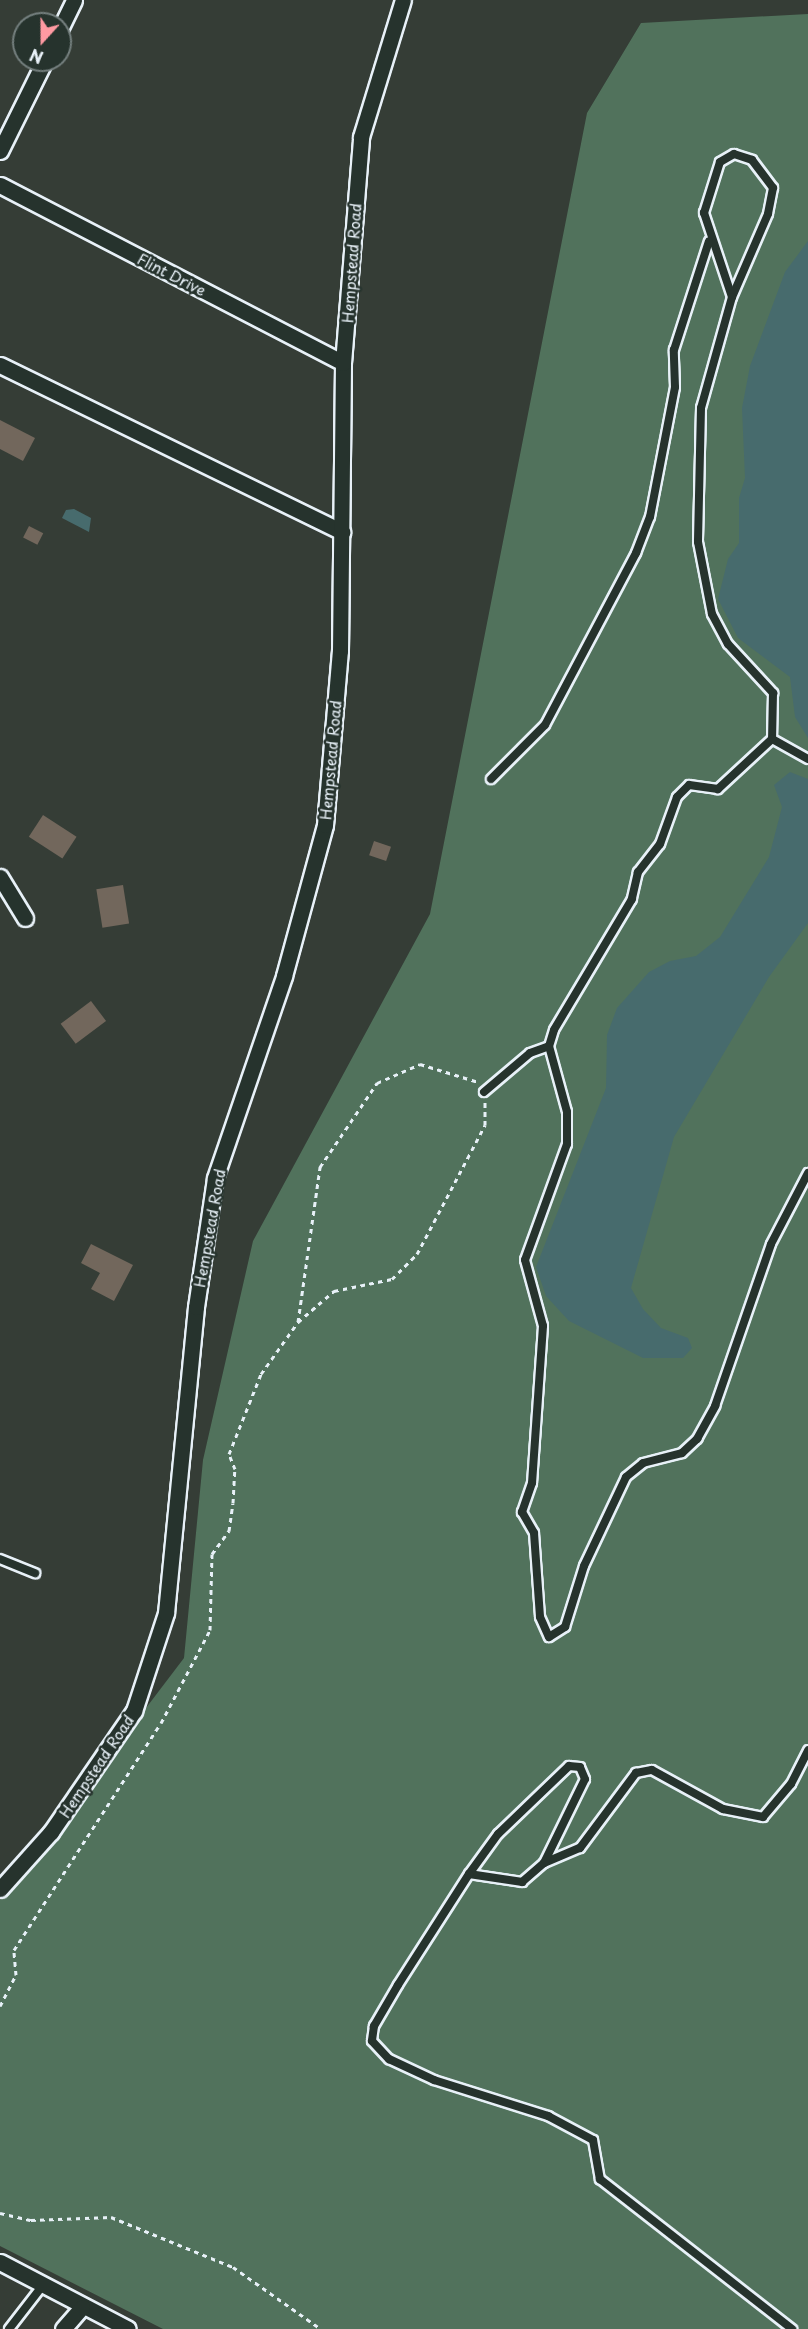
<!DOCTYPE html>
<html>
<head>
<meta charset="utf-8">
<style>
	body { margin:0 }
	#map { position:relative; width:808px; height:2329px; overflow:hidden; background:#353d36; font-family:"Playpen Sans",sans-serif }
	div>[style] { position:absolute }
	.green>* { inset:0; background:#51725c }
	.water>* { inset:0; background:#476b6d }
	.building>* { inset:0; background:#72675c; transform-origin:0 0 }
	.path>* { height:3px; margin-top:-1.5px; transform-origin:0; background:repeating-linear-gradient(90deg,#e8f1f8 0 4.5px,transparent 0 9px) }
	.roads { filter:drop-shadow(2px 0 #e8f1f8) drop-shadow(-2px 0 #e8f1f8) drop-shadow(0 2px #e8f1f8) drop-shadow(0 -2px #e8f1f8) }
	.service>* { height:8px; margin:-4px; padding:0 4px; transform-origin:4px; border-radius:4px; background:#26332d }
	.minor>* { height:15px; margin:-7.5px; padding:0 7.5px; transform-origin:7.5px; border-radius:7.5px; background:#26332d }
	span { translate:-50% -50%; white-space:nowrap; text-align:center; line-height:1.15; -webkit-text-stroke:5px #26332d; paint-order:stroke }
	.street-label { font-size:15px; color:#e8f1f8 }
	.north { position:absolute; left:12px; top:12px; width:60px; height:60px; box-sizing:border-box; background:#26332d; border:2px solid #747f7e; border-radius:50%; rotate:201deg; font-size:16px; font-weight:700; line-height:24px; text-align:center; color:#e8f1f8 }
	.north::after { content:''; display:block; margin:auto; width:21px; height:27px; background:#ff9aa2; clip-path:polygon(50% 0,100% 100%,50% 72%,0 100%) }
</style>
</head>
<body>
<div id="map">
	<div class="green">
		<div style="clip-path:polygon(808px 14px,808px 2329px,163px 2329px,0 2246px,0 1900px,184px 1658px,203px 1460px,253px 1241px,430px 914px,587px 113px,641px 23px)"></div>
	</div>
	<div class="water">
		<div style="clip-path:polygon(808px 241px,808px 738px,795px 717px,790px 677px,738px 638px,718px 599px,728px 559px,739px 543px,739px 498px,745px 478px,742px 408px,750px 366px,785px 272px)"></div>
		<div style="clip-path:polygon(74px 509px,91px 518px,89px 532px,62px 518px,66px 510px)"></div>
		<div style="clip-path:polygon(790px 772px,808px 779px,808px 923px,769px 977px,674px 1137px,631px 1288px,643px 1309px,661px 1328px,688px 1338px,692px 1348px,683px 1358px,643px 1358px,569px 1321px,546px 1296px,536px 1267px,606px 1088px,607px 1035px,617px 1008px,649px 972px,670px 961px,696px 956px,720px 937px,769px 857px,782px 807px,774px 785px)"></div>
	</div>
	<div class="building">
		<div style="clip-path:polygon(0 420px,35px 438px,23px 461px,0 449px)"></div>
		<div style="left:29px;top:526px;width:16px;height:13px;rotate:27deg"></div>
		<div style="left:43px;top:815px;width:40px;height:26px;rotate:33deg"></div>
		<div style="left:374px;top:841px;width:18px;height:15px;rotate:19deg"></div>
		<div style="left:123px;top:885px;width:39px;height:27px;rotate:81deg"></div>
		<div style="left:91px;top:1001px;width:25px;height:38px;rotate:53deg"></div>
		<div style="clip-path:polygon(91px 1244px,133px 1265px,114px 1301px,91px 1289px,100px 1273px,81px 1263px)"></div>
	</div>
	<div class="path">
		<div style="left:298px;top:1322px;width:157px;rotate:-81.9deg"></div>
		<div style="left:320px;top:1167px;width:102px;rotate:-55.8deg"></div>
		<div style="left:377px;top:1083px;width:47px;rotate:-23.8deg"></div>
		<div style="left:420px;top:1064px;width:61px;rotate:17.2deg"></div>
		<div style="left:0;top:2006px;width:35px;rotate:-63deg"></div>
		<div style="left:16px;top:1975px;width:25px;rotate:-95deg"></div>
		<div style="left:14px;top:1950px;width:270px;rotate:-57.1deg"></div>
		<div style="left:161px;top:1723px;width:105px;rotate:-62.2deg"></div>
		<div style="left:210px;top:1630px;width:76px;rotate:-88.5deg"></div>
		<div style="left:212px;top:1554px;width:29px;rotate:-54deg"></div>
		<div style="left:229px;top:1531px;width:28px;rotate:-82deg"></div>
		<div style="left:233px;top:1503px;width:34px;rotate:-87deg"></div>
		<div style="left:235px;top:1469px;width:16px;rotate:-112deg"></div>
		<div style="left:229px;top:1454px;width:86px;rotate:-68.2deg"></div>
		<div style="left:261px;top:1374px;width:64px;rotate:-54.6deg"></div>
		<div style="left:298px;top:1322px;width:48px;rotate:-40.7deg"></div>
		<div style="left:334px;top:1291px;width:59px;rotate:-11.7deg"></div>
		<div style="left:392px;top:1279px;width:35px;rotate:-45deg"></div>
		<div style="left:417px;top:1254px;width:146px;rotate:-62.2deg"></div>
		<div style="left:485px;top:1125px;width:24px;rotate:-90deg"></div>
		<div style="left:0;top:2213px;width:32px;rotate:13deg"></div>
		<div style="left:31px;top:2220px;width:80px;rotate:-2.1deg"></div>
		<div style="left:111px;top:2217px;width:132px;rotate:22.3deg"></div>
		<div style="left:233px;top:2267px;width:108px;rotate:35.2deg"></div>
	</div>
	<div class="roads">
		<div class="service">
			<div style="left:732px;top:297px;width:89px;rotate:-108.4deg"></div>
			<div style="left:704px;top:213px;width:53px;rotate:-72.6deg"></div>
			<div style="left:720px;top:162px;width:16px;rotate:-30deg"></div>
			<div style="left:734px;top:154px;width:19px;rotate:18deg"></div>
			<div style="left:752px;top:160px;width:35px;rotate:53deg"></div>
			<div style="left:773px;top:188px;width:26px;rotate:101deg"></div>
			<div style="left:768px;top:214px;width:90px;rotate:113.4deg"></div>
			<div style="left:732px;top:297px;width:115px;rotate:105.6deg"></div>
			<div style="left:701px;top:408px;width:134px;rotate:91.3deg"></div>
			<div style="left:698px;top:542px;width:73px;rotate:79deg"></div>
			<div style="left:712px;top:614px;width:34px;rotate:62deg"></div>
			<div style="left:728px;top:644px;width:67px;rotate:47.4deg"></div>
			<div style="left:773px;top:693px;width:46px;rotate:91.2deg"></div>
			<div style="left:808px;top:759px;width:41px;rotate:-150.9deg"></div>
			<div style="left:772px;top:739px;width:74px;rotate:137.2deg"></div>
			<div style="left:718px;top:789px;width:29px;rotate:-172deg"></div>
			<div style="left:689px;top:785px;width:17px;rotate:135deg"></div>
			<div style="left:677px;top:797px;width:50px;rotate:109.9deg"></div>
			<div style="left:660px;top:844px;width:36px;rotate:128deg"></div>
			<div style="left:638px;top:872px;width:28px;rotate:103deg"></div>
			<div style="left:632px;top:899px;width:152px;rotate:120.8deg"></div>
			<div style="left:554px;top:1030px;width:17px;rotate:107deg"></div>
			<div style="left:549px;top:1046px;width:68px;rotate:74.7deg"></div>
			<div style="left:567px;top:1112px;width:32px;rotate:90deg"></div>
			<div style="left:567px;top:1144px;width:123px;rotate:109.9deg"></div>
			<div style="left:525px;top:1260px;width:68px;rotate:74.7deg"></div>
			<div style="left:543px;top:1326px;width:157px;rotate:94deg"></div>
			<div style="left:532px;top:1483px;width:31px;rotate:109deg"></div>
			<div style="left:522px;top:1512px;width:24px;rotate:60deg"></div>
			<div style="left:534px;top:1533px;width:84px;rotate:85.9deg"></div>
			<div style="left:540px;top:1617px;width:22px;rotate:66deg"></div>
			<div style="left:549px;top:1637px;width:19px;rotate:-32deg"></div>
			<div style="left:565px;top:1627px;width:64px;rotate:-72.7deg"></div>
			<div style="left:584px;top:1566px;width:98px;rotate:-64.7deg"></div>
			<div style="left:626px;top:1477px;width:22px;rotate:-39deg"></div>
			<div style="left:643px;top:1463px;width:40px;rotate:-14.4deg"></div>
			<div style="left:682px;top:1453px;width:21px;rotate:-43deg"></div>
			<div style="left:697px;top:1439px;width:38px;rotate:-61deg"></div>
			<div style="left:715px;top:1406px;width:171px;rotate:-70.9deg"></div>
			<div style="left:771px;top:1244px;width:80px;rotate:-62.5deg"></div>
			<div style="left:491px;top:779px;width:76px;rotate:-45deg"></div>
			<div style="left:545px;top:725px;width:195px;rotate:-62.1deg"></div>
			<div style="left:636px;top:553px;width:39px;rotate:-69deg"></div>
			<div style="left:650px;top:517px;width:132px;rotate:-79.1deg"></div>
			<div style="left:675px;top:387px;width:37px;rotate:-92deg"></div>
			<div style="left:674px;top:350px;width:114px;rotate:-72.2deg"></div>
			<div style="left:484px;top:1092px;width:60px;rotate:-40.3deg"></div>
			<div style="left:530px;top:1053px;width:20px;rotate:-20deg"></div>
			<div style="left:0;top:1559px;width:38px;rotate:22deg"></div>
			<div style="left:544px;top:1863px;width:39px;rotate:-23deg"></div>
			<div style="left:580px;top:1848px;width:94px;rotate:-53.3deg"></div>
			<div style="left:636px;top:1773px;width:16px;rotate:-11deg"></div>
			<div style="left:652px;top:1770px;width:81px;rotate:28.8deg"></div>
			<div style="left:723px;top:1809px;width:41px;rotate:11.3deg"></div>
			<div style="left:763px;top:1817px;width:43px;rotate:-49.7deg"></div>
			<div style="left:791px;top:1784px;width:38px;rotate:-63deg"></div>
			<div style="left:469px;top:1874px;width:54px;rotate:8.6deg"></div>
			<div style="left:522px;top:1882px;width:29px;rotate:-41deg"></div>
			<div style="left:544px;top:1863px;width:93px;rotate:-64deg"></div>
			<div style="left:585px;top:1779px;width:13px;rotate:-113deg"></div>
			<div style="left:580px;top:1767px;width:11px;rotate:-175deg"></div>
			<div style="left:569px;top:1766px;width:98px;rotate:136.2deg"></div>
			<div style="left:498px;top:1834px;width:49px;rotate:125.9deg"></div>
			<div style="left:469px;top:1874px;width:132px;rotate:122.6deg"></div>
			<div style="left:398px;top:1985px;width:48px;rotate:120.3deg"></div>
			<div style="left:374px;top:2026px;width:15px;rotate:98deg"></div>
			<div style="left:372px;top:2041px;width:25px;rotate:47deg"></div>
			<div style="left:389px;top:2059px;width:50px;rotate:25deg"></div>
			<div style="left:434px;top:2080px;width:120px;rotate:17.5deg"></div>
			<div style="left:548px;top:2116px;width:51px;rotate:28.1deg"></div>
			<div style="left:593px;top:2140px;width:40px;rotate:80deg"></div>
			<div style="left:600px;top:2179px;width:244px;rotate:38deg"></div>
			<div style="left:9px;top:2329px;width:56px;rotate:-52.3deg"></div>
		</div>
		<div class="minor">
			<div style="left:60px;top:29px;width:32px;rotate:-64deg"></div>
			<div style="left:0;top:151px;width:102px;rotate:-63.7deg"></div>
			<div style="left:0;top:185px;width:386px;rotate:27.4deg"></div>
			<div style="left:0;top:365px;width:381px;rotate:26deg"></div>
			<div style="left:0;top:877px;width:48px;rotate:58.6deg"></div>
			<div style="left:0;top:1889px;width:76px;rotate:-48.2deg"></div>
			<div style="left:51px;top:1832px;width:147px;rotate:-55.6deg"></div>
			<div style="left:134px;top:1711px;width:103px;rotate:-71.9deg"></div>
			<div style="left:166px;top:1613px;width:307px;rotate:-84.4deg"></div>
			<div style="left:196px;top:1307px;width:130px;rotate:-81.6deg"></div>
			<div style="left:215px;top:1178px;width:213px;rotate:-71.1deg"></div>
			<div style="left:284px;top:976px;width:156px;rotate:-74.8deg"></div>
			<div style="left:325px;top:825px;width:175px;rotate:-85.1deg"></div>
			<div style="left:340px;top:651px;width:288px;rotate:-89.4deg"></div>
			<div style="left:343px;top:363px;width:227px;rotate:-85.4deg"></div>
			<div style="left:361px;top:137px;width:143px;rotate:-73deg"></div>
			<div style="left:0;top:2262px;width:144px;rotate:27.6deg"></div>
			<div style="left:63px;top:2329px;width:29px;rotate:-49deg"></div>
		</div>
	</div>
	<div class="street-label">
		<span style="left:351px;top:263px;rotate:-86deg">Hempstead Road</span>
		<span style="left:172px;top:274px;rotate:27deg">Flint Drive</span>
		<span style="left:330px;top:760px;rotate:-85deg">Hempstead Road</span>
		<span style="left:209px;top:1228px;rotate:-80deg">Hempstead Road</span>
		<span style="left:96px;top:1766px;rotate:-56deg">Hempstead Road</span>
	</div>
	<div class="north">N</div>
</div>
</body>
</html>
